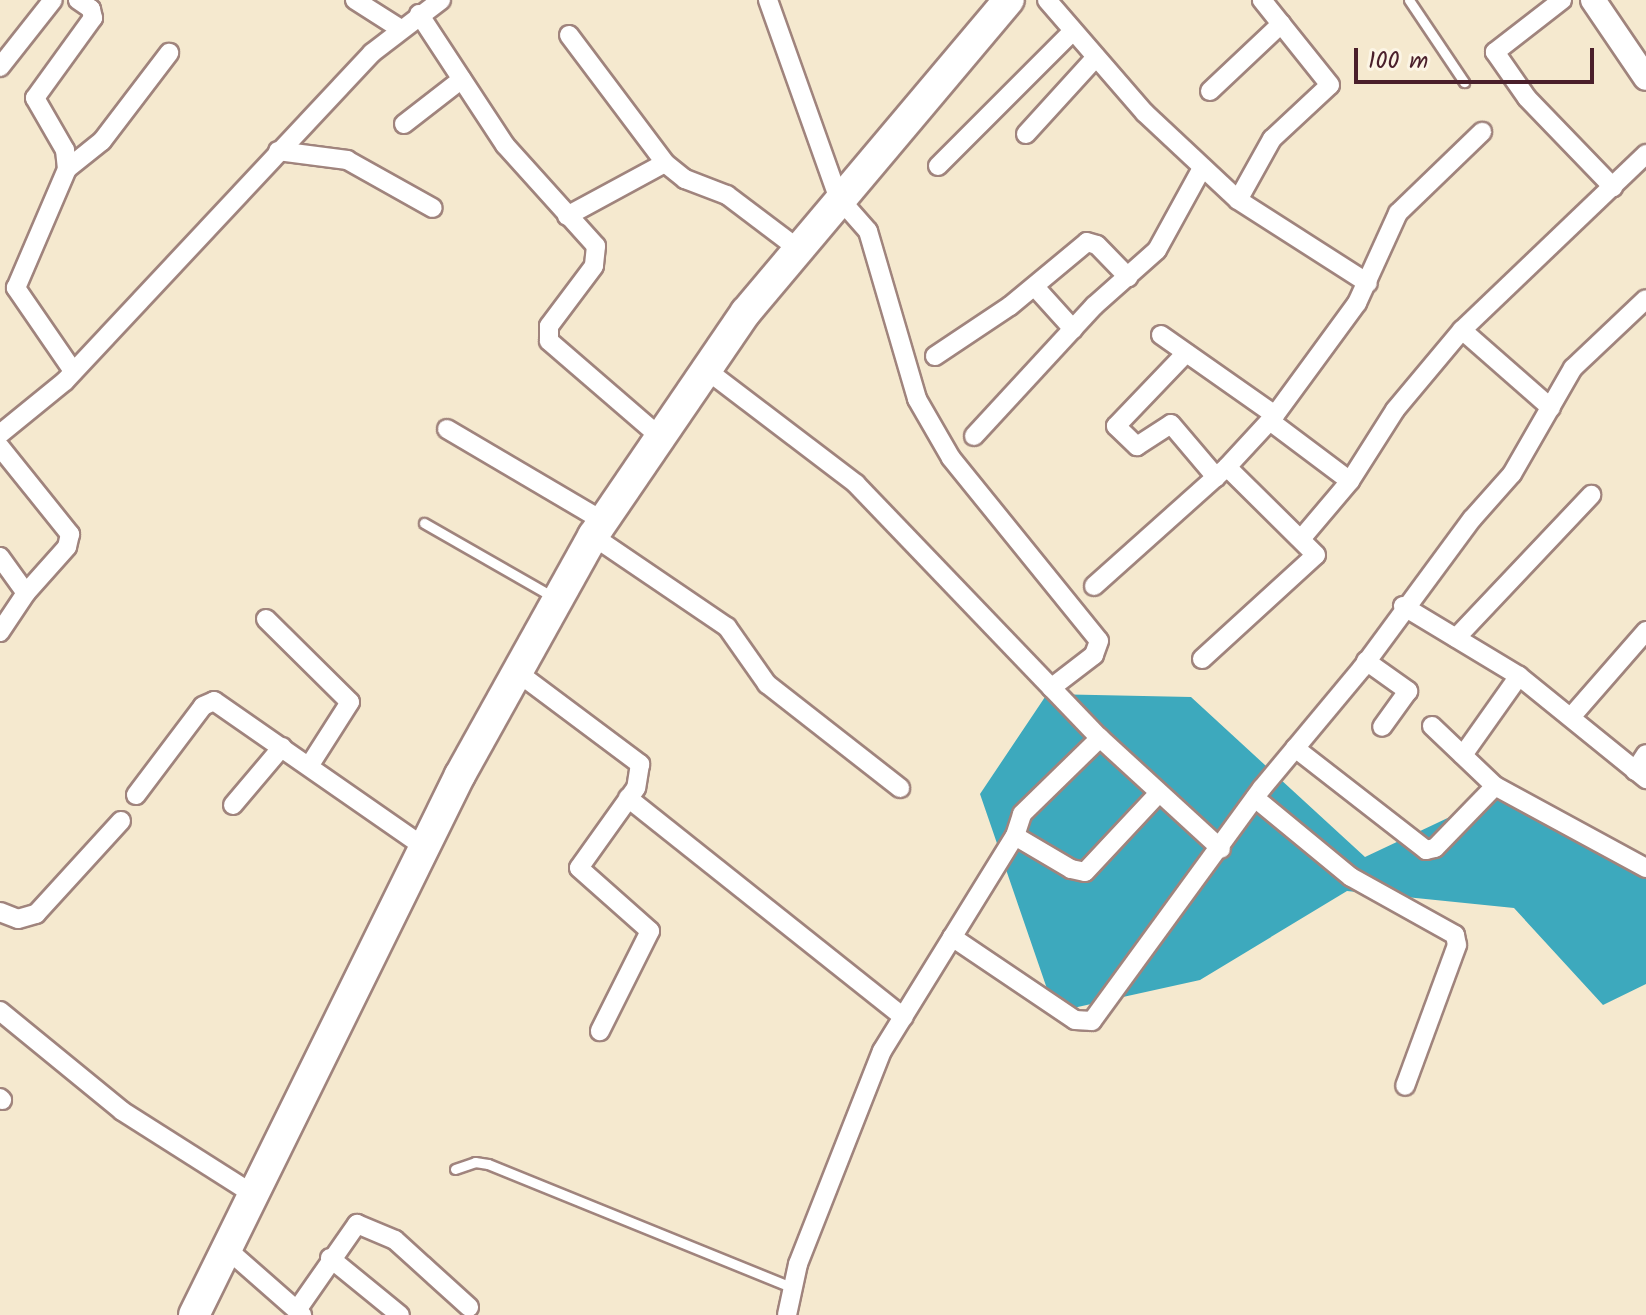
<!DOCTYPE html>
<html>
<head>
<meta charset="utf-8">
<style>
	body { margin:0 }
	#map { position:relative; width:1646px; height:1315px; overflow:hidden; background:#f5e9cf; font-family:Kalam,sans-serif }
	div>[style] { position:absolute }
	.water>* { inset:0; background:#3da9bd }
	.roads { filter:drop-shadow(2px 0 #a0847d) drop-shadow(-2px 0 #a0847d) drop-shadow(0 2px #a0847d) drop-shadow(0 -2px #a0847d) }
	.service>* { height:9px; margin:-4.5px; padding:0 4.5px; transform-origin:4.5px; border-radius:4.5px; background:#fff }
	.minor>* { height:18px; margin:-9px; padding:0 9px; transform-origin:9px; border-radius:9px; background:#fff }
	.tertiary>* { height:24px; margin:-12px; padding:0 12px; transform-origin:12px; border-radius:12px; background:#fff }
	.primary>* { height:30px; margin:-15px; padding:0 15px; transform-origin:15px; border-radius:15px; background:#fff }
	span { translate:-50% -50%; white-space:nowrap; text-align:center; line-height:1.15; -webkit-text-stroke:8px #fcf5e5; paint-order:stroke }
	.scale { position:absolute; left:1354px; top:48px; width:240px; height:36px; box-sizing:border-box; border:4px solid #4a1f2b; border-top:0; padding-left:10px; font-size:24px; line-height:28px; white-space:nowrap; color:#4a1f2b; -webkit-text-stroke:6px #fcf5e5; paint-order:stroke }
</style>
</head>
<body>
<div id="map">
	<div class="water">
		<div style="clip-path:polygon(1047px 694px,1191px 697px,1365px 857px,1507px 790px,1646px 871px,1646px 984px,1603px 1005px,1514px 908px,1347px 891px,1200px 980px,1055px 1012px,980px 794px)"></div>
	</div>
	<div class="roads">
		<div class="service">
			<div style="left:1409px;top:0;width:99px;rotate:56.1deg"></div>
			<div style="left:424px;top:523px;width:151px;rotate:29.8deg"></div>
			<div style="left:455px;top:1169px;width:21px;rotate:-19deg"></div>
			<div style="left:475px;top:1162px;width:13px;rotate:9deg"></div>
			<div style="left:488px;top:1164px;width:327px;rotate:22.1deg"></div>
		</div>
		<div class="minor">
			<div style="left:355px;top:0;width:52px;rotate:32.5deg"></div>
			<div style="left:768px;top:0;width:209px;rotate:70.4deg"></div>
			<div style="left:838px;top:197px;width:45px;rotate:48.6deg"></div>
			<div style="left:868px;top:231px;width:175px;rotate:73.7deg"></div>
			<div style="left:917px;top:399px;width:68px;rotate:60deg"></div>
			<div style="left:951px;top:458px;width:235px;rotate:51deg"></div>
			<div style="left:1099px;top:641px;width:15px;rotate:110deg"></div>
			<div style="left:1094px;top:655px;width:54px;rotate:142.5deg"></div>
			<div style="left:1047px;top:0;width:150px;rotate:49.1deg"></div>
			<div style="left:1145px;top:113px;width:127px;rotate:43.1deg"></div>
			<div style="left:1238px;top:200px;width:154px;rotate:32.6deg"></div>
			<div style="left:1562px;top:0;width:85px;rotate:142.2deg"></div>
			<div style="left:1495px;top:52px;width:56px;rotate:55.2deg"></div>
			<div style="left:1527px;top:98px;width:124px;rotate:46deg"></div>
			<div style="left:419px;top:14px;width:157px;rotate:56.7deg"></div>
			<div style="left:505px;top:145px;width:136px;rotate:48deg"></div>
			<div style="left:596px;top:246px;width:20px;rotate:96deg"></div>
			<div style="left:594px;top:266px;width:75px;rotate:126.9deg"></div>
			<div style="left:549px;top:326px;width:15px;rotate:90deg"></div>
			<div style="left:549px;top:341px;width:144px;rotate:40.8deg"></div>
			<div style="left:569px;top:35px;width:160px;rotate:53.1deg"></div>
			<div style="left:665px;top:163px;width:26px;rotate:39deg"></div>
			<div style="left:685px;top:179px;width:45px;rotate:20.9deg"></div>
			<div style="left:727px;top:195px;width:88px;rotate:37.1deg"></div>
			<div style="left:0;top:67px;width:85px;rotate:-51.7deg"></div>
			<div style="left:1210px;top:91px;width:98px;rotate:-43.3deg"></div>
			<div style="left:404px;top:124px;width:73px;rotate:-37.8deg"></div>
			<div style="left:1026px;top:134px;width:104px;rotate:-47.7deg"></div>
			<div style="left:278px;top:151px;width:70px;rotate:7.4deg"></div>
			<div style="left:347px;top:160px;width:98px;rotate:29.2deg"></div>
			<div style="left:938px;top:166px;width:191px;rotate:-45deg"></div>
			<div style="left:67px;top:169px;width:45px;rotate:-38.7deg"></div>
			<div style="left:102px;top:141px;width:111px;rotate:-52.7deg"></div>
			<div style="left:1238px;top:200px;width:70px;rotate:-60.9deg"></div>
			<div style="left:1272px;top:139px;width:79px;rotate:-43deg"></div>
			<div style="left:1330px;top:85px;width:109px;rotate:-128.7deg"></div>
			<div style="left:567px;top:216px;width:111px;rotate:-28.4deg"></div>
			<div style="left:1035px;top:287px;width:57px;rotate:47.9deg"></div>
			<div style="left:1462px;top:330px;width:118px;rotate:41.2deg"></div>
			<div style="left:1161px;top:335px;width:139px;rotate:35.1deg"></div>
			<div style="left:1186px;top:353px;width:101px;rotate:133.8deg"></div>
			<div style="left:1116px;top:426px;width:29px;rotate:44deg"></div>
			<div style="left:1137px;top:446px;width:40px;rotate:-32.9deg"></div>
			<div style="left:1171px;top:424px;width:70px;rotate:49.7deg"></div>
			<div style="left:935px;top:356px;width:90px;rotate:-33.7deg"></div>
			<div style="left:1010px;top:306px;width:100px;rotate:-39.7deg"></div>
			<div style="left:1087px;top:242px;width:10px;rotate:17deg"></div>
			<div style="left:1097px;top:245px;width:45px;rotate:45.9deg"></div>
			<div style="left:704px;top:368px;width:191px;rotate:37.3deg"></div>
			<div style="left:856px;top:484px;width:352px;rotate:46.2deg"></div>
			<div style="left:1100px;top:738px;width:164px;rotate:42.5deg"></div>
			<div style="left:73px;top:371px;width:101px;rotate:-124.5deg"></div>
			<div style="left:16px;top:288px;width:129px;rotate:-66.8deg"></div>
			<div style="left:67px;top:169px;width:19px;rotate:-96deg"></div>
			<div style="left:65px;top:150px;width:60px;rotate:-120deg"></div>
			<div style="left:35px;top:98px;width:99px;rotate:-54.1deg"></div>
			<div style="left:93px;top:18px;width:9px;rotate:-103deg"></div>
			<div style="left:91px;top:9px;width:16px;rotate:-145deg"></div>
			<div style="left:1270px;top:421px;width:100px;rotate:36.9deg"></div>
			<div style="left:447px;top:429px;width:181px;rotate:30.5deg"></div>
			<div style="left:0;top:434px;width:84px;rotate:-39.2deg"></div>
			<div style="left:65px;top:381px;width:449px;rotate:-46.9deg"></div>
			<div style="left:372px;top:53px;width:87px;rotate:-37.5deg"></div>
			<div style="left:974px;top:436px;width:177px;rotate:-47.3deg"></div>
			<div style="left:1094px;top:306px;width:84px;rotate:-41.6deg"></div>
			<div style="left:1157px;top:250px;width:94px;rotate:-61.2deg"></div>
			<div style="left:0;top:447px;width:112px;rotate:51.2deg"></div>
			<div style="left:70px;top:534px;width:13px;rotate:103deg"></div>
			<div style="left:67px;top:547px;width:62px;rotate:131.7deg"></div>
			<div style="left:593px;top:536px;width:162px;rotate:34.2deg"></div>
			<div style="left:727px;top:627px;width:70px;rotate:54.9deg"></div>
			<div style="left:767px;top:684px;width:169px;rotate:38deg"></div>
			<div style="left:1301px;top:539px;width:76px;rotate:-49.8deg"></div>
			<div style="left:1350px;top:481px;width:84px;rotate:-57.6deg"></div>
			<div style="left:1395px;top:410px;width:104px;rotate:-50.1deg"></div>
			<div style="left:1462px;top:330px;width:255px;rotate:-43.7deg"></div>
			<div style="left:0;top:557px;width:44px;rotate:54.2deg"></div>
			<div style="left:26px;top:593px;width:47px;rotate:123.7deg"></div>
			<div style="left:1094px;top:586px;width:178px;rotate:-41.8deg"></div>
			<div style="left:1227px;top:467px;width:71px;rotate:-47.3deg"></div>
			<div style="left:1275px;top:415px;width:139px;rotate:-53.8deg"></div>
			<div style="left:1357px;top:303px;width:99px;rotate:-65.5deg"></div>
			<div style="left:1398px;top:213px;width:117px;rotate:-44deg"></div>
			<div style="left:1403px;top:606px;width:135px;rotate:31.1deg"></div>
			<div style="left:1519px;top:676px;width:164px;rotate:39deg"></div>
			<div style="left:266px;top:619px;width:118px;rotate:44.7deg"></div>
			<div style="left:350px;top:702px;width:76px;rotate:122.6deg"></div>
			<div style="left:1456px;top:638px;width:197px;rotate:-46.6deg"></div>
			<div style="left:1202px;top:659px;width:154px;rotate:-42.4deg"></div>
			<div style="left:1316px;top:555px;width:125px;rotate:-135.3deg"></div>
			<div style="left:1366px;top:661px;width:52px;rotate:35.5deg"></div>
			<div style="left:1408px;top:691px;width:44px;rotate:125.8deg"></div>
			<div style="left:517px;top:672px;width:154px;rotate:36.8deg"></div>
			<div style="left:640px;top:764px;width:24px;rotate:99deg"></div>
			<div style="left:636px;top:788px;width:98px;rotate:125.5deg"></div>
			<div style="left:579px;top:868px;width:95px;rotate:41.6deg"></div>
			<div style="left:650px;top:931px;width:112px;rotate:116.6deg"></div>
			<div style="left:1571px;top:717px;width:114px;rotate:-48.9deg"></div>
			<div style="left:1432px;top:726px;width:87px;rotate:43.6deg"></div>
			<div style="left:1495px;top:786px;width:172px;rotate:28.5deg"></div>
			<div style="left:1295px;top:748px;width:166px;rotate:37.9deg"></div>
			<div style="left:1426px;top:850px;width:9px;rotate:-13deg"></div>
			<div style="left:1435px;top:848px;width:86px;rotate:-45.9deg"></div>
			<div style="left:1463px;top:755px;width:97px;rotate:-54.7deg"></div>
			<div style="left:1635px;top:771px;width:20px;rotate:-57deg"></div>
			<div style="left:136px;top:795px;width:111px;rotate:-53deg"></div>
			<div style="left:203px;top:706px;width:12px;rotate:-24deg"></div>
			<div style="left:214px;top:701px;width:256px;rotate:34.8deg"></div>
			<div style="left:628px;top:798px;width:352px;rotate:38.5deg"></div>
			<div style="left:1255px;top:798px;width:124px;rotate:39.5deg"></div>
			<div style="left:1351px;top:877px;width:119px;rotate:29.1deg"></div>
			<div style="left:1455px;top:935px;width:10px;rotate:79deg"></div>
			<div style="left:1457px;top:945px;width:150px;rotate:110.2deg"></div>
			<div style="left:233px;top:805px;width:76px;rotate:-49.8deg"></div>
			<div style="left:1015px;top:836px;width:65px;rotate:30.5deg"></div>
			<div style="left:1071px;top:869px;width:14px;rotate:12deg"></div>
			<div style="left:1085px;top:872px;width:107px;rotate:-46.9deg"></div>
			<div style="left:0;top:912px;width:19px;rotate:21deg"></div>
			<div style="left:18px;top:919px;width:19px;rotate:-16deg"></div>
			<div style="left:36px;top:914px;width:126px;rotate:-47.6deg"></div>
			<div style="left:952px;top:937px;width:148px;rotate:34deg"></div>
			<div style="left:1075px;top:1020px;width:17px;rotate:3deg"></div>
			<div style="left:1092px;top:1021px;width:288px;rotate:-53.9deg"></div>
			<div style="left:1262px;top:788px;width:156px;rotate:-50.2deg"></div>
			<div style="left:1362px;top:668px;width:185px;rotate:-53.6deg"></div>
			<div style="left:1472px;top:519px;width:60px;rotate:-48.4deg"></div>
			<div style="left:1512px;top:474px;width:122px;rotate:-60.1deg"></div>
			<div style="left:1573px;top:368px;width:100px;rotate:-43.4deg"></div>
			<div style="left:0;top:1011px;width:158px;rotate:39.3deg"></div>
			<div style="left:122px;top:1111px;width:155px;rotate:32.4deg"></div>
			<div style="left:0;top:1098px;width:3px;rotate:45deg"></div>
			<div style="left:227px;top:1249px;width:100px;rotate:41.3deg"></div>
			<div style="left:330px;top:1258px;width:90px;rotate:39.2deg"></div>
			<div style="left:297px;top:1310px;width:105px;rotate:-55.1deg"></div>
			<div style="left:357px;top:1224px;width:41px;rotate:22.8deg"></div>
			<div style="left:395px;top:1240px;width:100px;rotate:42.2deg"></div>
			<div style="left:787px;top:1315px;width:52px;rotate:-77.8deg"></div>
			<div style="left:798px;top:1264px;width:229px;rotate:-68.5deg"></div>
			<div style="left:882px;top:1051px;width:253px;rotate:-58.3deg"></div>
			<div style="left:1015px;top:836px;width:23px;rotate:-72deg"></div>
			<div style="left:1022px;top:814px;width:109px;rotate:-44.3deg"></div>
		</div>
		<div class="tertiary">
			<div style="left:1593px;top:0;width:94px;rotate:55.8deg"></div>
		</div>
		<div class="primary">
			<div style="left:194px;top:1315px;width:602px;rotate:-63.78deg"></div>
			<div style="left:460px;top:775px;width:274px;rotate:-60.9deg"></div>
			<div style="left:593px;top:536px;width:271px;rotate:-55.7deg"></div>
			<div style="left:746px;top:312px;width:408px;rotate:-49.9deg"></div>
		</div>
	</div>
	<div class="scale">100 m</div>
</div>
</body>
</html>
